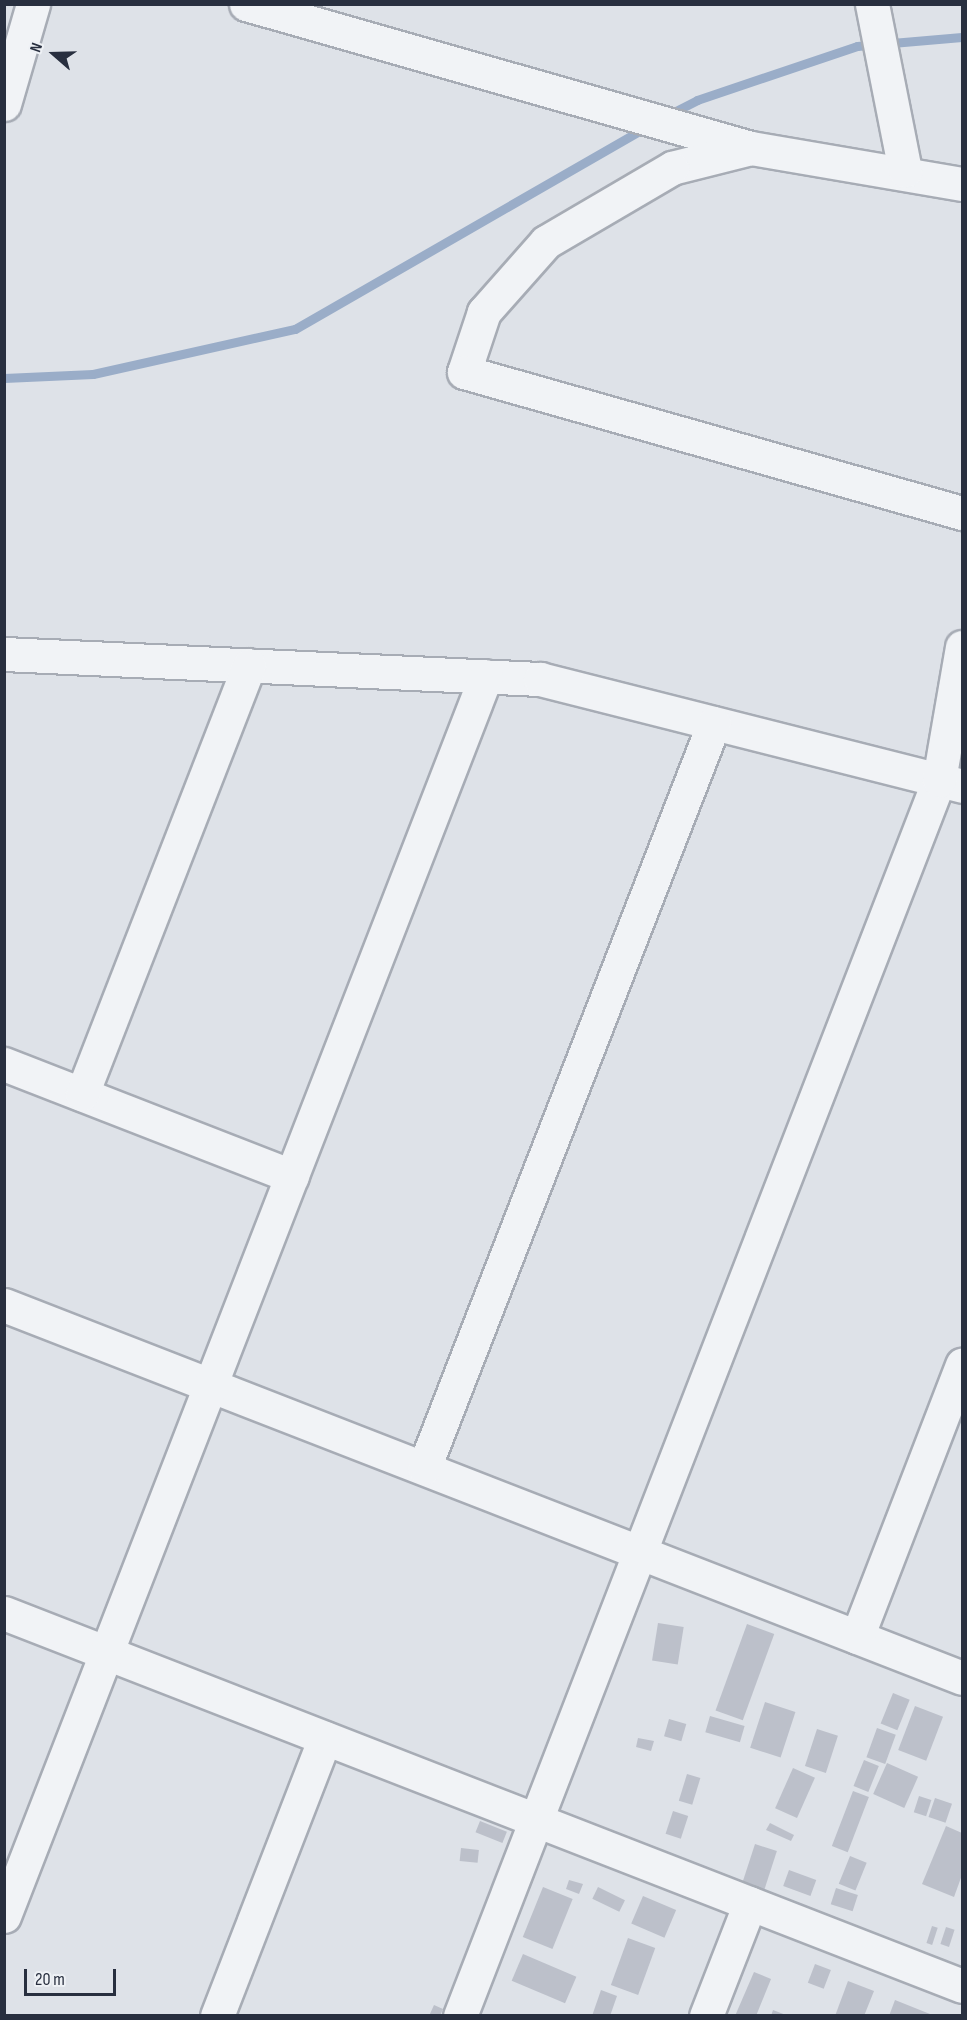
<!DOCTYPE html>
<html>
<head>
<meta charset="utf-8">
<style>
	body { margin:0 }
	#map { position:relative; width:967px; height:2020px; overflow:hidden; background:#dee2e8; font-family:"Sofia Sans Condensed",sans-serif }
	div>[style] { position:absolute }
	.stream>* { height:9px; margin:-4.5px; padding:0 4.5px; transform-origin:4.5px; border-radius:4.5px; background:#9aadc8 }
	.building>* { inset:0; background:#bcc0ca; transform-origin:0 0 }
	.roads { filter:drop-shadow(2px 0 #a7acb5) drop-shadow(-2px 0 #a7acb5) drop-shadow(0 2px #a7acb5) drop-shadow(0 -2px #a7acb5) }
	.minor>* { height:33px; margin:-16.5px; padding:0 16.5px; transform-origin:16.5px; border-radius:16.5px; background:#f1f3f6 }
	span { translate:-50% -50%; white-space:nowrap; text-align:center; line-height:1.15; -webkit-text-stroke:5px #eef1f5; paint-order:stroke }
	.frame { position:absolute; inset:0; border:6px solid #282f3f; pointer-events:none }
	.north { position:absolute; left:24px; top:24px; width:60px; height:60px; -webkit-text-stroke:4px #eef1f5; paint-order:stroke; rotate:290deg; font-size:16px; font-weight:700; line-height:24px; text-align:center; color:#282f3f }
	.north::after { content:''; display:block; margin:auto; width:21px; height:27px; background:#282f3f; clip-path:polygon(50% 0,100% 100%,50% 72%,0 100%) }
	.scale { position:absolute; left:24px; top:1969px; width:92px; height:27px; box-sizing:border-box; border:3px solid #282f3f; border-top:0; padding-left:8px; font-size:18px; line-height:21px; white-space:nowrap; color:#282f3f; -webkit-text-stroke:4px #eef1f5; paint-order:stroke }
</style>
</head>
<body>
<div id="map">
	<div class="stream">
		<div style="left:668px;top:115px;width:33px;rotate:-27deg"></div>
		<div style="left:697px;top:100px;width:169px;rotate:-18.6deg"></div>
		<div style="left:857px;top:46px;width:105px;rotate:-4.9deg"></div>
		<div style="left:4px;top:378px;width:89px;rotate:-2.6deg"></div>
		<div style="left:93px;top:374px;width:207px;rotate:-12.6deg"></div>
		<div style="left:295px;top:329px;width:404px;rotate:-29.9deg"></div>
	</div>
	<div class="building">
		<div style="left:658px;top:1623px;width:26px;height:38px;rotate:9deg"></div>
		<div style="left:747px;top:1624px;width:29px;height:92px;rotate:20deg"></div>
		<div style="left:893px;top:1693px;width:18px;height:33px;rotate:22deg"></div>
		<div style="left:765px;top:1702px;width:32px;height:48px;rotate:18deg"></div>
		<div style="left:915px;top:1706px;width:30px;height:47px;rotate:21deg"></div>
		<div style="left:710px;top:1716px;width:36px;height:17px;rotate:16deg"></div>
		<div style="left:669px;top:1719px;width:18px;height:18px;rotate:16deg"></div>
		<div style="left:877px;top:1728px;width:20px;height:31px;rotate:20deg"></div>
		<div style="left:817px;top:1729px;width:22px;height:39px;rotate:18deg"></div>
		<div style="clip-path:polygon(638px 1738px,654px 1741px,651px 1751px,636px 1747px)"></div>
		<div style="left:864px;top:1760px;width:16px;height:28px;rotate:22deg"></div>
		<div style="left:887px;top:1763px;width:34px;height:34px;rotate:24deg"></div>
		<div style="left:793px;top:1768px;width:24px;height:44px;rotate:24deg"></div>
		<div style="left:687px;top:1774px;width:14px;height:28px;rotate:17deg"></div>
		<div style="left:853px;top:1791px;width:17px;height:59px;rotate:21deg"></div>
		<div style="left:919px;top:1796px;width:13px;height:17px;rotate:18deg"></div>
		<div style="left:935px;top:1798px;width:18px;height:20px;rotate:19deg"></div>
		<div style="left:673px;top:1811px;width:16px;height:24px;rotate:18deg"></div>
		<div style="left:480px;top:1821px;width:29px;height:12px;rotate:22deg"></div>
		<div style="clip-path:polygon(770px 1823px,794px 1835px,791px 1841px,766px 1830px)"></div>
		<div style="clip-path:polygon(946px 1826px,962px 1833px,962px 1875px,954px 1897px,922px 1884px)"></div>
		<div style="left:755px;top:1844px;width:23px;height:44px;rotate:18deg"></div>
		<div style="left:461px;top:1848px;width:18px;height:13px;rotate:6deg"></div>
		<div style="left:850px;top:1856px;width:18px;height:30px;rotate:22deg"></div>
		<div style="left:789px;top:1870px;width:29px;height:17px;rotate:20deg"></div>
		<div style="clip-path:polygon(569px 1880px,583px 1884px,579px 1894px,566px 1889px)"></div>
		<div style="left:543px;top:1887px;width:32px;height:54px;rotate:22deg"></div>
		<div style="left:598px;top:1887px;width:30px;height:13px;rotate:26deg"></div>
		<div style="left:836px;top:1888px;width:23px;height:17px;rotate:18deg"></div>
		<div style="left:643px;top:1896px;width:36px;height:30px;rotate:23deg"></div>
		<div style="left:932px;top:1926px;width:6px;height:18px;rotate:18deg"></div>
		<div style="left:946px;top:1927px;width:9px;height:18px;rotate:18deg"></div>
		<div style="left:628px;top:1938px;width:29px;height:50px;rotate:20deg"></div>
		<div style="left:523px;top:1954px;width:58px;height:29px;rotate:23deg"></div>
		<div style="left:815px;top:1964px;width:17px;height:20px;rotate:21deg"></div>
		<div style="clip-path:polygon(754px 1972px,771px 1979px,756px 2016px,735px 2016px)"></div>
		<div style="clip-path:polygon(848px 1981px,874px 1991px,864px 2016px,835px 2016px)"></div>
		<div style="clip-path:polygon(601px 1990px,617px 1996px,610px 2016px,592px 2016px)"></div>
		<div style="clip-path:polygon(895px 2000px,930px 2014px,930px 2016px,889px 2016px)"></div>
		<div style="clip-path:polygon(434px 2005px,443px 2009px,440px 2016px,429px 2016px)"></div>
		<div style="clip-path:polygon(773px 2010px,786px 2015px,786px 2016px,771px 2016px)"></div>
	</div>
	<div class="roads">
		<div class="minor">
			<div style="left:246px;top:4px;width:525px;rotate:15.92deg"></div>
			<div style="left:751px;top:148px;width:214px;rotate:9.7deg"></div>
			<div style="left:872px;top:4px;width:170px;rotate:78.8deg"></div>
			<div style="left:4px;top:104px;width:104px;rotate:-73.8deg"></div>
			<div style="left:751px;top:148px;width:81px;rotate:165.8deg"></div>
			<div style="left:672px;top:168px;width:146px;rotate:149.6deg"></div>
			<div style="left:546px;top:242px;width:94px;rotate:131.5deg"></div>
			<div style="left:484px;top:312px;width:63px;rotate:108.4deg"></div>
			<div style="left:464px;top:372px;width:518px;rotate:15.81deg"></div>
			<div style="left:4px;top:654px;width:537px;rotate:2.67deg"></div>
			<div style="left:540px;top:679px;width:435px;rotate:14.2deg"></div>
			<div style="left:4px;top:1064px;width:309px;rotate:21.3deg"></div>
			<div style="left:82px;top:1094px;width:460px;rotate:-68.7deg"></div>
			<div style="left:4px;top:1305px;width:1028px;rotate:21.27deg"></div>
			<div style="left:424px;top:1468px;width:799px;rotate:-68.73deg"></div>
			<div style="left:4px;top:1613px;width:1028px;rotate:21.27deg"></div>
			<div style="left:857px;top:1637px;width:292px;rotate:-68.9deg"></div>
			<div style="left:4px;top:1916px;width:1330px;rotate:-68.76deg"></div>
			<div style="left:217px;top:2016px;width:298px;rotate:-68.8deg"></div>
			<div style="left:460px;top:2016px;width:1326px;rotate:-68.82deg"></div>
			<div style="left:939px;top:780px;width:135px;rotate:-80.2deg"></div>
			<div style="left:706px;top:2016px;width:121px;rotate:-68.7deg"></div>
		</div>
	</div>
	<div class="frame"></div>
	<div class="north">N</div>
	<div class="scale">20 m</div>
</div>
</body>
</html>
